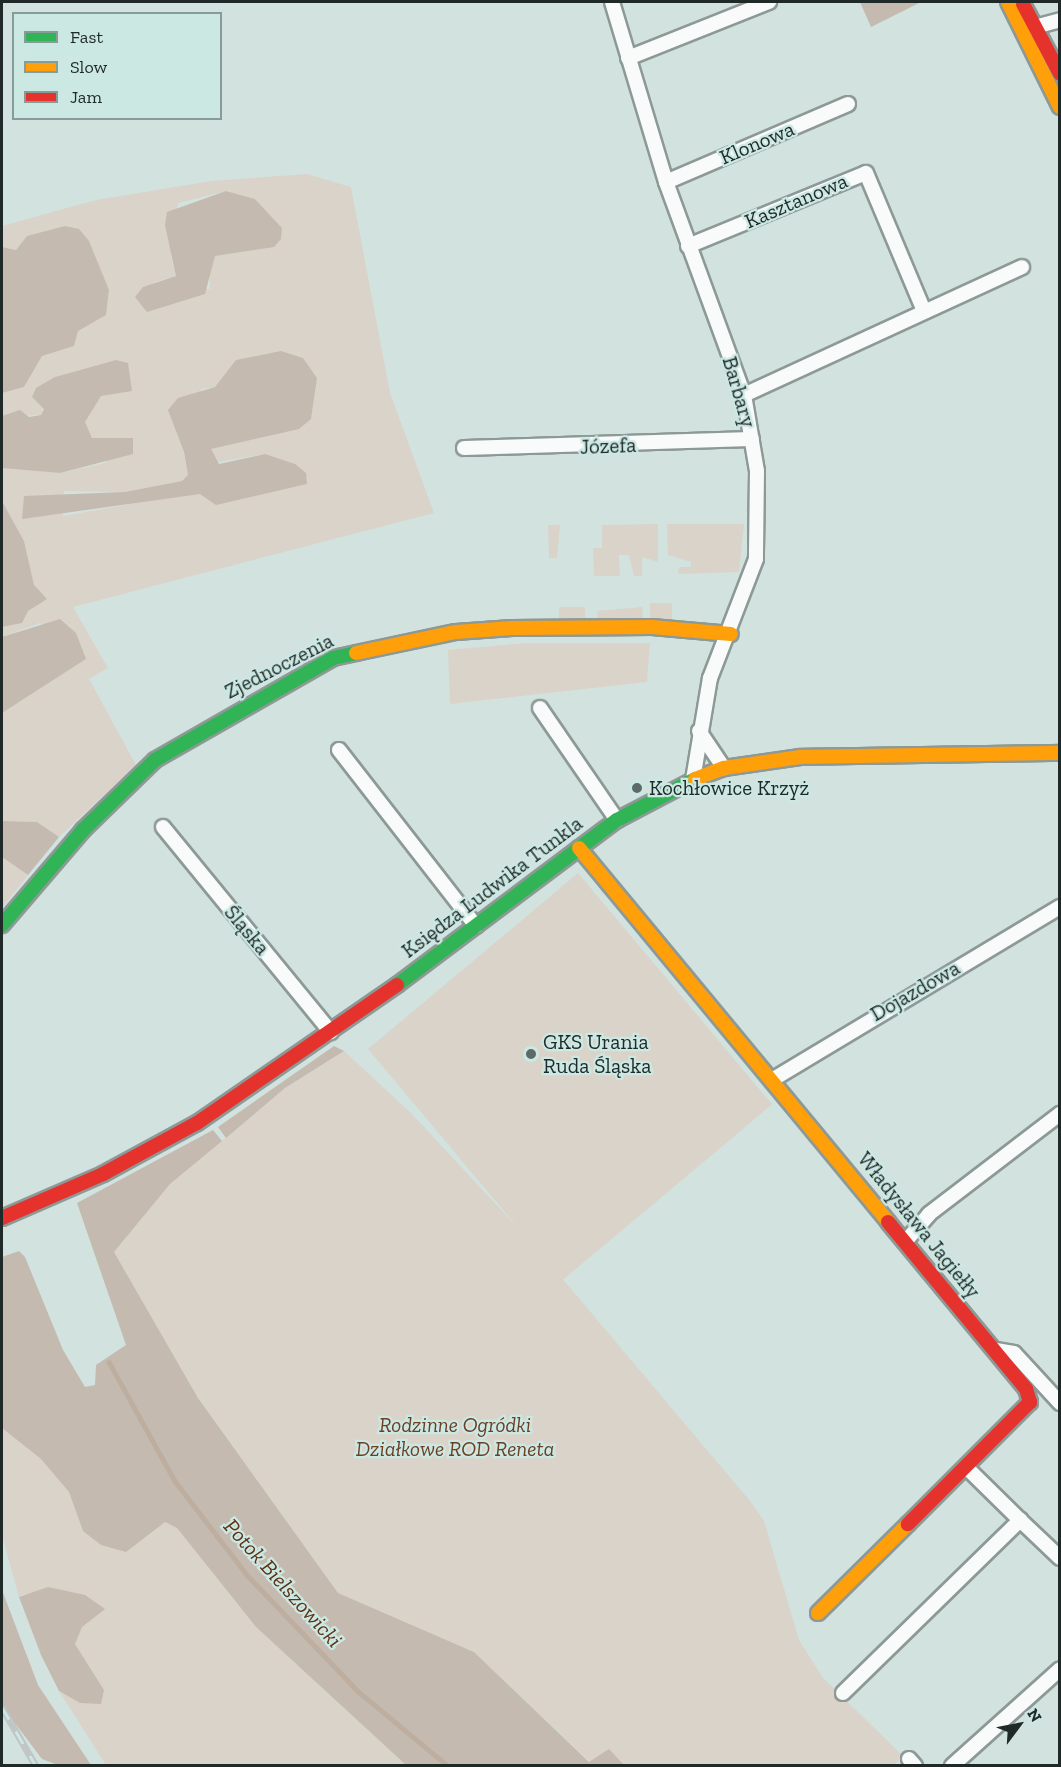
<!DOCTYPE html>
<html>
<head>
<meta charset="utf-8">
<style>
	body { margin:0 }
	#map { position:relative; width:1061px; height:1767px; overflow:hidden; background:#d2e2df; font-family:"Zilla Slab",serif }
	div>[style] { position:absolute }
	.green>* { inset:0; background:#dad3ca; transform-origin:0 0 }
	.forest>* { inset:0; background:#c4baaf }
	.stream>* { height:4.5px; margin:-2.25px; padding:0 2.25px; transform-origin:2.25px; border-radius:2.25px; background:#beaea0 }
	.roads { filter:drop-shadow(2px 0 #8d9996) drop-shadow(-2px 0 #8d9996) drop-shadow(0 2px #8d9996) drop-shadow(0 -2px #8d9996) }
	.street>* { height:14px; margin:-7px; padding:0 7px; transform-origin:7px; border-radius:7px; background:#f8fbfa }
	.fast>* { height:14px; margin:-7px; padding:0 7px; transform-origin:7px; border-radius:7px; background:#30b455 }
	.slow>* { height:14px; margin:-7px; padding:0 7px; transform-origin:7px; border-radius:7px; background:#ff9f0a }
	.jam>* { height:14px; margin:-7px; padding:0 7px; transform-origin:7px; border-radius:7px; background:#e5322d }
	.rail>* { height:7px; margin-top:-3.5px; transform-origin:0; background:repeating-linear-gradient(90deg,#cce8e3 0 14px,#c0c4c4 0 28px); box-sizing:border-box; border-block:2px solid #c0c4c4 }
	.dots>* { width:16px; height:16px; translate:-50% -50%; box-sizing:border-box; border:3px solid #cce8e3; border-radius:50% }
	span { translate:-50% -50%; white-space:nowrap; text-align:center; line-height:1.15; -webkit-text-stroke:4.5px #cce8e3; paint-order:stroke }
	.street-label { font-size:21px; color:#1f2928 }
	.poi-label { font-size:21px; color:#1f2928 }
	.left { translate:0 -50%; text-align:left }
	.park-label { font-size:21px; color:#6c3f24; font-style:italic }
	.water-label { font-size:22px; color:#5e3317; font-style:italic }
	.frame { position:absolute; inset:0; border:3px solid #1f2928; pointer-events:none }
	.legend { position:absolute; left:12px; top:12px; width:210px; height:108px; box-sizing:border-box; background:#cce8e3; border:2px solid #879c98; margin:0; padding:8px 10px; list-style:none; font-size:18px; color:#1f2928 }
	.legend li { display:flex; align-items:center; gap:12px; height:30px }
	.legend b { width:30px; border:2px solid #879c98 }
	.north { position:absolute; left:989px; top:1695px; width:60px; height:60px; -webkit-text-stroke:4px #cce8e3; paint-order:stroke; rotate:58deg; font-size:16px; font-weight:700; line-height:24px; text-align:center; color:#1f2928 }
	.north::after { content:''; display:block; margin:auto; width:21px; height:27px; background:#1f2928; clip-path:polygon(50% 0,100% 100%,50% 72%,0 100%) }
</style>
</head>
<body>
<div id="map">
	<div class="green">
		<div style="clip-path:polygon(evenodd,307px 174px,351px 187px,390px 393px,434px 513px,73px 607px,108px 668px,89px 679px,136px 765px,59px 837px,37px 822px,2px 821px,2px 713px,86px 659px,40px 623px,2px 637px,2px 627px,22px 623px,34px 585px,24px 541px,2px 501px,2px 468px,60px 473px,105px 463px,133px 439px,92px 438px,85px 422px,116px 360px,55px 377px,41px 415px,2px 416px,2px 393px,24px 387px,42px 356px,74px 346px,77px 331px,106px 315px,109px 290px,99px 267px,27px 236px,16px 250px,2px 247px,2px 226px,96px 200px,211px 181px,307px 174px,226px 191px,255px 199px,282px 228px,254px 250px,215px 256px,209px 264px,210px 289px,152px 283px,176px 276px,171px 255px,178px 203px,226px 191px,307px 174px,281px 351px,303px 358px,317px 378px,311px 419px,269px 436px,210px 449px,213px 463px,265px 454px,306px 473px,63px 516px,64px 491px,125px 492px,182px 481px,188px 476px,182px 443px,201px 389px,215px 387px,223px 377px,281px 351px)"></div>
		<div style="clip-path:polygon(658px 524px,658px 562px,642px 557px,642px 576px,634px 576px,629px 555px,619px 555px,620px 576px,594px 576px,593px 548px,602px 548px,602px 525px)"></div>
		<div style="clip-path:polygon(667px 524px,744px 524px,739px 572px,678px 574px,679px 567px,691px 567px,691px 562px,668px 555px)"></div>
		<div style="clip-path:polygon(548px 525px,560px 525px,557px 558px,549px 558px)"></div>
		<div style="left:650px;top:603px;width:22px;height:16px"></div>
		<div style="left:585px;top:607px;width:12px;height:26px;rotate:90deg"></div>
		<div style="left:642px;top:607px;width:12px;height:45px;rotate:85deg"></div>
		<div style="clip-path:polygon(526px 643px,650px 643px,647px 682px,450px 704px,448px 650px)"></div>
		<div style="clip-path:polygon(2px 857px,28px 875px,2px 908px)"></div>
		<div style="left:578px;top:873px;width:302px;height:274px;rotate:50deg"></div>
		<div style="clip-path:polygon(344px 1051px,411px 1113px,534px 1245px,750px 1501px,764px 1521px,799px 1640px,823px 1678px,903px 1756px,893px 1766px,624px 1766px,609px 1750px,590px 1762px,474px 1652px,338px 1593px,198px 1398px,114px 1252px,170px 1184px,285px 1088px)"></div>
		<div style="clip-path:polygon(2px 1428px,41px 1459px,69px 1492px,83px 1531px,165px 1522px,177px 1528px,256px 1627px,406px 1765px,106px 1765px,59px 1691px,80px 1703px,104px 1690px,75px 1644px,81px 1627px,24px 1594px,19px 1597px,2px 1535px)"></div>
	</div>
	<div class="forest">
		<div style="clip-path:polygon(860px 2px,921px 2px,871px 27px)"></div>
		<div style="clip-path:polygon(226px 191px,255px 199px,282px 228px,281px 239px,274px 247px,215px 256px,205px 294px,147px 312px,135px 297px,143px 287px,176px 276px,165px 225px,167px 212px)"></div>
		<div style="clip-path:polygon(65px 226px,79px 229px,89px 241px,109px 290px,106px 315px,78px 331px,74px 346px,42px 356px,24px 387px,2px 393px,2px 247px,16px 250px,27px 236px)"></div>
		<div style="clip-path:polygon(281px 351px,303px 358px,317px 378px,311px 419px,299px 429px,211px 449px,219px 464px,265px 454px,295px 464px,306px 473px,307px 484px,216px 505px,200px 494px,22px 519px,24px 496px,125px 492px,182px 481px,188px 475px,184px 452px,168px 410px,178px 398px,215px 387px,236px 360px)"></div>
		<div style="clip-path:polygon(116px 360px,128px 363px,132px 391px,101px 396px,85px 422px,92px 438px,133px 438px,133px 454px,60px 473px,2px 468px,2px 416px,20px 410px,29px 417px,41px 415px,44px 409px,32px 397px,36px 388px,55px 377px)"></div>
		<div style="clip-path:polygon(2px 501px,24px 541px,34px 585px,47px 599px,28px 611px,22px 623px,2px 627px)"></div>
		<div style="clip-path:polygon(60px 619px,76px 633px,86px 659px,2px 713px,2px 637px)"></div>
		<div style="clip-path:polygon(2px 821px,37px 822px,59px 837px,28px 875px,2px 857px)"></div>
		<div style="clip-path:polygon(334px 1046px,344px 1051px,285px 1088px,226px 1138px,218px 1127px)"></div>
		<div style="clip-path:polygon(213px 1130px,222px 1141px,170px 1184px,114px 1252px,198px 1398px,338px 1593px,474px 1652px,589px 1762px,609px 1749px,624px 1765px,406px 1765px,256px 1627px,177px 1528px,165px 1522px,126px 1552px,101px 1545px,83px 1531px,69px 1492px,41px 1459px,2px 1428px,2px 1257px,19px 1251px,25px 1257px,63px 1350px,85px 1387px,95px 1385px,96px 1365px,126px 1345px,77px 1203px)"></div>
		<div style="clip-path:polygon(48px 1587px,85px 1595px,105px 1609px,82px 1627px,75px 1644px,104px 1690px,101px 1704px,80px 1703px,59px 1691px,41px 1655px,19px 1597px)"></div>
		<div style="clip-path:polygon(2px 1590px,38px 1685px,91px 1765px,58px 1765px,42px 1759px,2px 1706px)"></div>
	</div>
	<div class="stream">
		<div style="left:109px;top:1362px;width:136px;rotate:61deg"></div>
		<div style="left:175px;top:1481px;width:120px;rotate:52.5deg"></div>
		<div style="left:248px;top:1576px;width:161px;rotate:46.3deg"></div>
		<div style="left:359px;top:1692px;width:116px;rotate:39.7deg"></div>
	</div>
	<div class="roads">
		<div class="street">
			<div style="left:612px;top:2px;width:188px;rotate:73.3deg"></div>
			<div style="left:666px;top:182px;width:227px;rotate:69.9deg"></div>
			<div style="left:744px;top:395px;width:77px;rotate:80.3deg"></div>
			<div style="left:757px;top:471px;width:88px;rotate:90.7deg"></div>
			<div style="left:756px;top:559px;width:128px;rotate:111.1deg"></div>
			<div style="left:710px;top:678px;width:103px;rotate:99.5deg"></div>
			<div style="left:1027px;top:29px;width:34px;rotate:-15deg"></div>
			<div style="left:628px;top:58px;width:152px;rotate:-21.7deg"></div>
			<div style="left:666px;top:182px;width:198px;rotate:-23.2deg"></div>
			<div style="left:688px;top:246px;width:192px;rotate:-22.3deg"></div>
			<div style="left:866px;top:173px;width:150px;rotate:67.2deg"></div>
			<div style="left:744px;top:395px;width:306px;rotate:-24.7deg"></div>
			<div style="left:464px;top:448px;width:288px;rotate:-1.8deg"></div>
			<div style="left:540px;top:708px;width:136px;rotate:55.5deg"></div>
			<div style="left:699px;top:731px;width:45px;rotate:56deg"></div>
			<div style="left:339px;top:750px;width:223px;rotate:52.1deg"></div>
			<div style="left:163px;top:827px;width:265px;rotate:50.7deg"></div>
			<div style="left:772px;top:1080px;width:336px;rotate:-31deg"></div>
			<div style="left:905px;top:1242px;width:37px;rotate:-49deg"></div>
			<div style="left:929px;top:1214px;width:165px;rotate:-37.4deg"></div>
			<div style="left:996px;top:1350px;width:18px;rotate:9deg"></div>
			<div style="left:1014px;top:1353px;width:68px;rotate:47.4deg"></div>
			<div style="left:966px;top:1467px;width:76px;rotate:44.5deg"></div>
			<div style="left:843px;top:1693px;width:248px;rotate:-44.3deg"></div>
			<div style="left:1020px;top:1520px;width:55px;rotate:43.5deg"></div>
			<div style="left:909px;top:1759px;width:9px;rotate:49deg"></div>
			<div style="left:952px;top:1766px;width:145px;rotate:-41.9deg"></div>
		</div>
		<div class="fast">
			<div style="left:2px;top:925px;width:125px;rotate:-49.5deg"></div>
			<div style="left:83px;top:830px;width:100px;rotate:-44.2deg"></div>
			<div style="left:155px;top:760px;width:205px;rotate:-29.8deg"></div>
			<div style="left:333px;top:658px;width:24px;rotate:-12deg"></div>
			<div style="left:397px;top:985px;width:275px;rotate:-36.9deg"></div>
			<div style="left:617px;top:820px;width:88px;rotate:-27.7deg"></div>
		</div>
		<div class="slow">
			<div style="left:1008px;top:2px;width:117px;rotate:63.7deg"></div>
			<div style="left:356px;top:653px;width:102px;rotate:-11.9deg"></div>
			<div style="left:456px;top:632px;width:56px;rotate:-4.1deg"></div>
			<div style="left:512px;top:628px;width:140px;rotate:-0.4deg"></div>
			<div style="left:652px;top:627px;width:79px;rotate:5.1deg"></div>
			<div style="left:695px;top:779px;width:31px;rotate:-21deg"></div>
			<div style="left:724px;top:768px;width:77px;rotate:-8.2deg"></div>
			<div style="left:800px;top:757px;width:260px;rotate:-0.9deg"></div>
			<div style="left:579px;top:848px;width:485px;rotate:50.4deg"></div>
			<div style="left:818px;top:1613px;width:127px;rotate:-44.7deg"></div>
		</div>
		<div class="jam">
			<div style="left:1023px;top:4px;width:79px;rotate:62.1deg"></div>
			<div style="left:2px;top:1218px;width:110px;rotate:-23.5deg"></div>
			<div style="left:103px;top:1174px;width:107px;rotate:-28.5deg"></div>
			<div style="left:197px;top:1123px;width:243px;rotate:-34.6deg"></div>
			<div style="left:888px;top:1222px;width:217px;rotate:50.4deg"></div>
			<div style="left:1026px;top:1389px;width:14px;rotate:73deg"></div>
			<div style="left:1030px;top:1402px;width:173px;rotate:135deg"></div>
		</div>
	</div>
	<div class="rail">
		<div style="left:2px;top:1707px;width:68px;rotate:60deg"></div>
	</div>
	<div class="dots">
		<div style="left:637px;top:788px;background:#5e6a68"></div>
		<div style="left:531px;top:1054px;background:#5e6a68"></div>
	</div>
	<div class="street-label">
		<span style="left:757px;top:143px;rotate:-23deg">Klonowa</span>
		<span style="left:796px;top:201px;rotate:-23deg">Kasztanowa</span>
		<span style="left:739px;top:392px;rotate:74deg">Barbary</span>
		<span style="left:608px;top:446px;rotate:-2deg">Józefa</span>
		<span style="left:279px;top:666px;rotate:-27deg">Zjednoczenia</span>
		<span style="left:492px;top:887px;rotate:-37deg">Księdza Ludwika Tunkla</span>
		<span style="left:247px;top:930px;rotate:50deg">Śląska</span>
		<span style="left:915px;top:991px;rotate:-30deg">Dojazdowa</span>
		<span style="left:919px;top:1225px;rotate:51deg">Władysława Jagiełły</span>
	</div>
	<div class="poi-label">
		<span class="left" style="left:649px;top:788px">Kochłowice Krzyż</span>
		<span class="left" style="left:543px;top:1054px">GKS Urania<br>Ruda Śląska</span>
	</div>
	<div class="park-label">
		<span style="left:455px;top:1437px">Rodzinne Ogródki<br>Działkowe ROD Reneta</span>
	</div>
	<div class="water-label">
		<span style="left:283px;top:1583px;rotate:48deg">Potok Bielszowicki</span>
	</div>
	<div class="frame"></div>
	<ul class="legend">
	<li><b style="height:8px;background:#30b455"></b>Fast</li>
	<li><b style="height:8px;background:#ff9f0a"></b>Slow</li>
	<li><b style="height:8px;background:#e5322d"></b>Jam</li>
	</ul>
	<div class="north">N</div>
</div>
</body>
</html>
